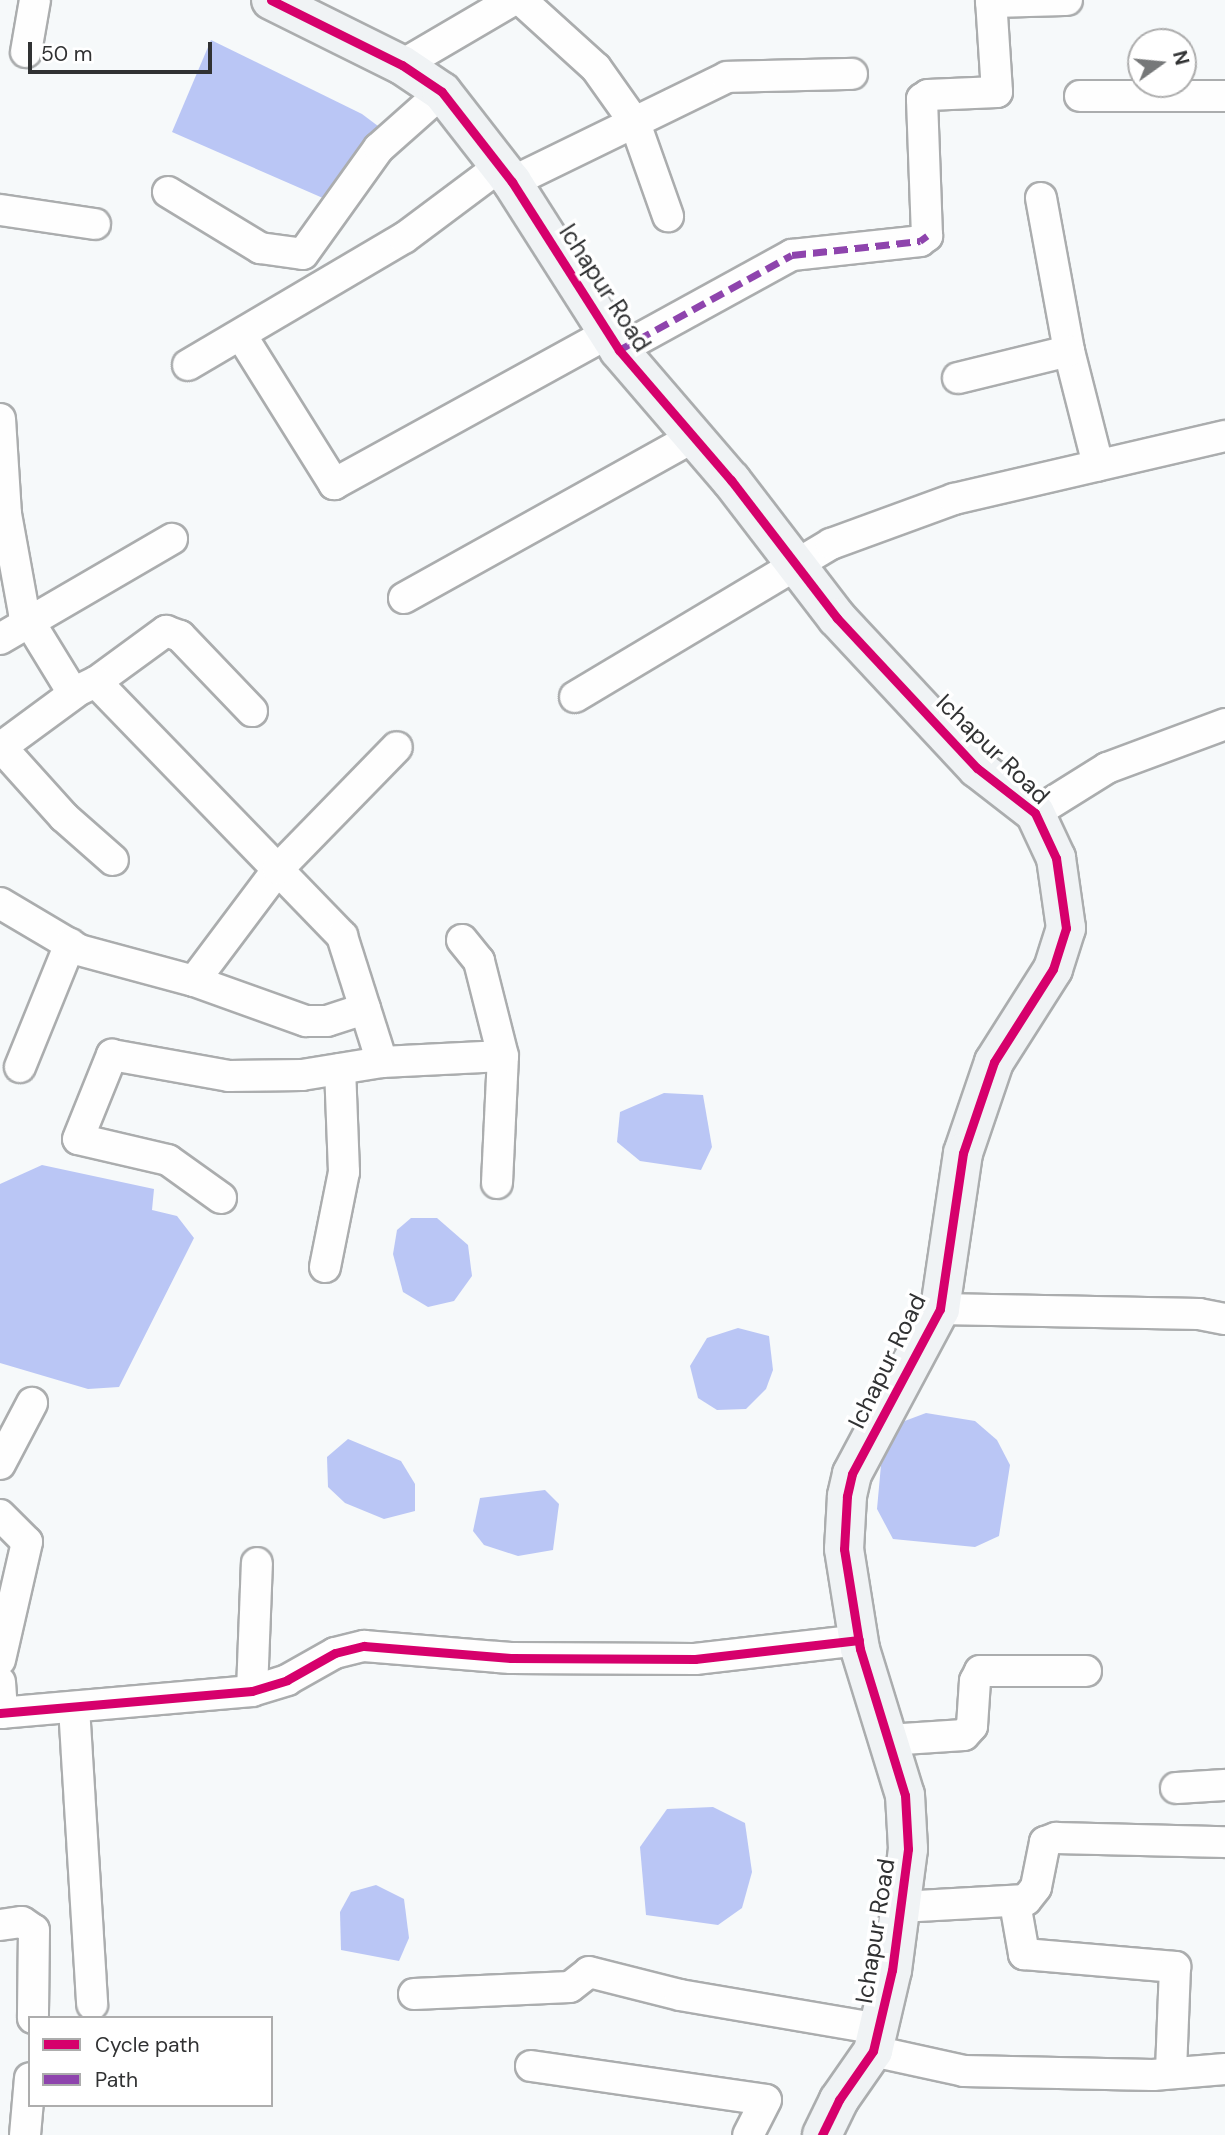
<!DOCTYPE html>
<html>
<head>
<meta charset="utf-8">
<style>
	body { margin:0 }
	#map { position:relative; width:1225px; height:2135px; overflow:hidden; background:#f6f9fa; font-family:"DM Sans",sans-serif }
	div>[style] { position:absolute }
	.water>* { inset:0; background:#bac6f5 }
	.roads { filter:drop-shadow(2px 0 #abadae) drop-shadow(-2px 0 #abadae) drop-shadow(0 2px #abadae) drop-shadow(0 -2px #abadae) }
	.street>* { height:30px; margin:-15px; padding:0 15px; transform-origin:15px; border-radius:15px; background:#fefefe }
	.secondary>* { height:38px; margin:-19px; padding:0 19px; transform-origin:19px; border-radius:19px; background:#f0f3f5 }
	.quiet>* { height:7px; margin-top:-3.5px; transform-origin:0; background:repeating-linear-gradient(90deg,#8e44ad 0 14px,transparent 0 21px) }
	.cycleway>* { height:9px; margin:-4.5px; padding:0 4.5px; transform-origin:4.5px; border-radius:4.5px; background:#d6006c }
	span { translate:-50% -50%; white-space:nowrap; text-align:center; line-height:1.15; -webkit-text-stroke:7px #fff; paint-order:stroke }
	.street-label { font-size:24px; color:#313233 }
	.legend { position:absolute; left:28px; top:2016px; width:245px; height:91px; box-sizing:border-box; background:#fff; border:2px solid #adadad; margin:0; padding:9px 12px; list-style:none; font-size:21px; color:#313233 }
	.legend li { display:flex; align-items:center; gap:14px; height:35px }
	.legend b { width:35px; border:2px solid #adadad }
	.north { position:absolute; left:1127px; top:28px; width:70px; height:70px; box-sizing:border-box; background:#fff; border:2px solid #adadad; border-radius:50%; rotate:75deg; font-size:19px; font-weight:700; line-height:28px; text-align:center; color:#313233 }
	.north::after { content:''; display:block; margin:auto; width:24px; height:32px; background:#767879; clip-path:polygon(50% 0,100% 100%,50% 72%,0 100%) }
	.scale { position:absolute; left:28px; top:42px; width:184px; height:32px; box-sizing:border-box; border:4px solid #313233; border-top:0; padding-left:9px; font-size:21px; line-height:24px; white-space:nowrap; color:#313233; -webkit-text-stroke:5px #fff; paint-order:stroke }
</style>
</head>
<body>
<div id="map">
	<div class="water">
		<div style="clip-path:polygon(211px 40px,362px 114px,382px 129px,332px 202px,172px 132px)"></div>
		<div style="clip-path:polygon(664px 1093px,703px 1095px,712px 1147px,701px 1170px,640px 1161px,617px 1142px,620px 1112px)"></div>
		<div style="clip-path:polygon(42px 1165px,154px 1189px,152px 1210px,177px 1216px,194px 1238px,119px 1387px,88px 1389px,0 1363px,0 1184px)"></div>
		<div style="clip-path:polygon(411px 1218px,437px 1218px,468px 1245px,472px 1276px,454px 1301px,428px 1307px,403px 1292px,393px 1254px,397px 1230px)"></div>
		<div style="clip-path:polygon(738px 1328px,769px 1336px,773px 1370px,766px 1389px,746px 1409px,717px 1410px,698px 1398px,690px 1366px,707px 1338px)"></div>
		<div style="clip-path:polygon(926px 1413px,975px 1421px,997px 1440px,1010px 1465px,999px 1536px,975px 1547px,893px 1539px,877px 1509px,881px 1465px,902px 1422px)"></div>
		<div style="clip-path:polygon(348px 1439px,401px 1461px,415px 1484px,415px 1511px,384px 1519px,345px 1503px,328px 1487px,327px 1457px)"></div>
		<div style="clip-path:polygon(545px 1490px,559px 1504px,553px 1550px,518px 1556px,484px 1545px,473px 1531px,480px 1498px)"></div>
		<div style="clip-path:polygon(713px 1807px,745px 1823px,752px 1872px,742px 1908px,718px 1925px,646px 1915px,640px 1847px,667px 1809px)"></div>
		<div style="clip-path:polygon(376px 1885px,404px 1899px,409px 1938px,399px 1961px,341px 1950px,340px 1912px,351px 1892px)"></div>
	</div>
	<div class="roads">
		<div class="street">
			<div style="left:521px;top:0;width:101px;rotate:42.2deg"></div>
			<div style="left:596px;top:68px;width:67px;rotate:54.7deg"></div>
			<div style="left:635px;top:123px;width:99px;rotate:70.5deg"></div>
			<div style="left:991px;top:2px;width:76px;rotate:-1.5deg"></div>
			<div style="left:26px;top:52px;width:53px;rotate:-80.2deg"></div>
			<div style="left:402px;top:65px;width:129px;rotate:-30.4deg"></div>
			<div style="left:1080px;top:96px;width:145px"></div>
			<div style="left:512px;top:182px;width:239px;rotate:-26deg"></div>
			<div style="left:727px;top:77px;width:125px;rotate:-1.4deg"></div>
			<div style="left:168px;top:192px;width:108px;rotate:31.3deg"></div>
			<div style="left:260px;top:248px;width:43px;rotate:7.9deg"></div>
			<div style="left:303px;top:254px;width:130px;rotate:-54.4deg"></div>
			<div style="left:379px;top:148px;width:84px;rotate:-41.6deg"></div>
			<div style="left:1041px;top:198px;width:156px;rotate:79.6deg"></div>
			<div style="left:1069px;top:351px;width:118px;rotate:75.7deg"></div>
			<div style="left:0;top:210px;width:96px;rotate:8.4deg"></div>
			<div style="left:241px;top:335px;width:176px;rotate:58deg"></div>
			<div style="left:334px;top:484px;width:314px;rotate:-28.8deg"></div>
			<div style="left:619px;top:350px;width:197px;rotate:-28.8deg"></div>
			<div style="left:792px;top:255px;width:129px;rotate:-6.2deg"></div>
			<div style="left:920px;top:241px;width:9px;rotate:-36deg"></div>
			<div style="left:927px;top:236px;width:137px;rotate:-92.1deg"></div>
			<div style="left:922px;top:99px;width:7px;rotate:-34deg"></div>
			<div style="left:928px;top:95px;width:69px;rotate:-2.5deg"></div>
			<div style="left:997px;top:92px;width:92px;rotate:-93.7deg"></div>
			<div style="left:188px;top:365px;width:251px;rotate:-30.5deg"></div>
			<div style="left:404px;top:238px;width:119px;rotate:-36.8deg"></div>
			<div style="left:958px;top:378px;width:114px;rotate:-13.7deg"></div>
			<div style="left:0;top:419px;width:95px;rotate:86.4deg"></div>
			<div style="left:6px;top:514px;width:101px;rotate:79.7deg"></div>
			<div style="left:24px;top:613px;width:94px;rotate:58.5deg"></div>
			<div style="left:73px;top:693px;width:25px;rotate:-26deg"></div>
			<div style="left:96px;top:682px;width:87px;rotate:-36.1deg"></div>
			<div style="left:166px;top:631px;width:15px;rotate:20deg"></div>
			<div style="left:180px;top:636px;width:104px;rotate:46.2deg"></div>
			<div style="left:404px;top:598px;width:331px;rotate:-29.1deg"></div>
			<div style="left:0;top:639px;width:199px;rotate:-30.2deg"></div>
			<div style="left:96px;top:682px;width:354px;rotate:45.9deg"></div>
			<div style="left:342px;top:936px;width:132px;rotate:72.4deg"></div>
			<div style="left:575px;top:697px;width:298px;rotate:-30.9deg"></div>
			<div style="left:831px;top:544px;width:131px;rotate:-20.1deg"></div>
			<div style="left:954px;top:499px;width:278px;rotate:-13.1deg"></div>
			<div style="left:1px;top:747px;width:94px;rotate:48deg"></div>
			<div style="left:64px;top:817px;width:65px;rotate:41.3deg"></div>
			<div style="left:0;top:748px;width:93px;rotate:-36.3deg"></div>
			<div style="left:1035px;top:813px;width:85px;rotate:-32deg"></div>
			<div style="left:1107px;top:768px;width:126px;rotate:-20.4deg"></div>
			<div style="left:0;top:903px;width:92px;rotate:30.7deg"></div>
			<div style="left:79px;top:950px;width:119px;rotate:15.1deg"></div>
			<div style="left:194px;top:981px;width:140px;rotate:-53.1deg"></div>
			<div style="left:278px;top:869px;width:170px;rotate:-45.7deg"></div>
			<div style="left:194px;top:981px;width:119px;rotate:19.7deg"></div>
			<div style="left:306px;top:1021px;width:21px"></div>
			<div style="left:327px;top:1021px;width:40px;rotate:-18deg"></div>
			<div style="left:20px;top:1067px;width:133px;rotate:-67.9deg"></div>
			<div style="left:497px;top:1183px;width:127px;rotate:-87.3deg"></div>
			<div style="left:221px;top:1198px;width:65px;rotate:-144.4deg"></div>
			<div style="left:168px;top:1160px;width:92px;rotate:-166.9deg"></div>
			<div style="left:78px;top:1139px;width:91px;rotate:-68deg"></div>
			<div style="left:112px;top:1055px;width:119px;rotate:10.2deg"></div>
			<div style="left:229px;top:1076px;width:73px;rotate:-0.8deg"></div>
			<div style="left:302px;top:1075px;width:81px;rotate:-9.2deg"></div>
			<div style="left:382px;top:1062px;width:121px;rotate:-2.8deg"></div>
			<div style="left:503px;top:1056px;width:98px;rotate:-104.2deg"></div>
			<div style="left:479px;top:961px;width:27px;rotate:-129deg"></div>
			<div style="left:325px;top:1267px;width:97px;rotate:-78.7deg"></div>
			<div style="left:344px;top:1172px;width:103px;rotate:-92.2deg"></div>
			<div style="left:940px;top:1309px;width:259px;rotate:1.1deg"></div>
			<div style="left:1199px;top:1314px;width:26px;rotate:11deg"></div>
			<div style="left:0;top:1464px;width:69px;rotate:-62.3deg"></div>
			<div style="left:0;top:1515px;width:38px;rotate:45deg"></div>
			<div style="left:27px;top:1542px;width:121px;rotate:102.9deg"></div>
			<div style="left:0;top:1682px;width:31px;rotate:86deg"></div>
			<div style="left:252px;top:1691px;width:128px;rotate:-87.8deg"></div>
			<div style="left:74px;top:1707px;width:298px;rotate:86.5deg"></div>
			<div style="left:0;top:1713px;width:253px;rotate:-5deg"></div>
			<div style="left:252px;top:1691px;width:37px;rotate:-17deg"></div>
			<div style="left:287px;top:1680px;width:55px;rotate:-29.4deg"></div>
			<div style="left:335px;top:1653px;width:30px;rotate:-14deg"></div>
			<div style="left:364px;top:1646px;width:147px;rotate:4.7deg"></div>
			<div style="left:511px;top:1658px;width:184px;rotate:0.3deg"></div>
			<div style="left:695px;top:1659px;width:165px;rotate:-6.6deg"></div>
			<div style="left:888px;top:1740px;width:76px;rotate:-3.8deg"></div>
			<div style="left:964px;top:1735px;width:12px;rotate:-48deg"></div>
			<div style="left:972px;top:1726px;width:45px;rotate:-86.2deg"></div>
			<div style="left:975px;top:1681px;width:11px;rotate:-63deg"></div>
			<div style="left:980px;top:1671px;width:106px"></div>
			<div style="left:1176px;top:1788px;width:49px;rotate:-3.5deg"></div>
			<div style="left:1015px;top:1903px;width:52px;rotate:80deg"></div>
			<div style="left:1024px;top:1954px;width:152px;rotate:4.9deg"></div>
			<div style="left:1175px;top:1967px;width:105px;rotate:92.2deg"></div>
			<div style="left:900px;top:1907px;width:126px;rotate:-3.2deg"></div>
			<div style="left:1026px;top:1900px;width:16px;rotate:-52deg"></div>
			<div style="left:1036px;top:1887px;width:46px;rotate:-78.7deg"></div>
			<div style="left:1045px;top:1842px;width:12px;rotate:-20deg"></div>
			<div style="left:1056px;top:1838px;width:169px;rotate:1.4deg"></div>
			<div style="left:0;top:1925px;width:22px;rotate:-8deg"></div>
			<div style="left:22px;top:1922px;width:14px;rotate:34deg"></div>
			<div style="left:34px;top:1930px;width:88px;rotate:90.7deg"></div>
			<div style="left:414px;top:1994px;width:156px;rotate:-2.6deg"></div>
			<div style="left:570px;top:1987px;width:24px;rotate:-38deg"></div>
			<div style="left:589px;top:1972px;width:94px;rotate:14.2deg"></div>
			<div style="left:680px;top:1995px;width:201px;rotate:9.7deg"></div>
			<div style="left:873px;top:2051px;width:93px;rotate:12.4deg"></div>
			<div style="left:964px;top:2071px;width:189px;rotate:1.2deg"></div>
			<div style="left:1153px;top:2075px;width:72px;rotate:-4.8deg"></div>
			<div style="left:531px;top:2066px;width:237px;rotate:8.2deg"></div>
			<div style="left:766px;top:2100px;width:39px;rotate:117deg"></div>
			<div style="left:25px;top:2135px;width:57px;rotate:-85deg"></div>
		</div>
		<div class="secondary">
			<div style="left:271px;top:0;width:146px;rotate:26.4deg"></div>
			<div style="left:402px;top:65px;width:48px;rotate:34deg"></div>
			<div style="left:442px;top:92px;width:114px;rotate:52.1deg"></div>
			<div style="left:512px;top:182px;width:199px;rotate:57.5deg"></div>
			<div style="left:619px;top:350px;width:172px;rotate:49.3deg"></div>
			<div style="left:731px;top:480px;width:174px;rotate:52.5deg"></div>
			<div style="left:837px;top:618px;width:205px;rotate:47deg"></div>
			<div style="left:977px;top:768px;width:73px;rotate:37.8deg"></div>
			<div style="left:1035px;top:813px;width:50px;rotate:65deg"></div>
			<div style="left:1056px;top:858px;width:71px;rotate:81.9deg"></div>
			<div style="left:1066px;top:928px;width:43px;rotate:107.6deg"></div>
			<div style="left:1053px;top:969px;width:110px;rotate:122.4deg"></div>
			<div style="left:994px;top:1062px;width:96px;rotate:108.8deg"></div>
			<div style="left:963px;top:1153px;width:158px;rotate:98.4deg"></div>
			<div style="left:940px;top:1309px;width:187px;rotate:118.1deg"></div>
			<div style="left:852px;top:1474px;width:23px;rotate:103deg"></div>
			<div style="left:847px;top:1496px;width:53px;rotate:93.2deg"></div>
			<div style="left:844px;top:1549px;width:101px;rotate:80.9deg"></div>
			<div style="left:860px;top:1649px;width:153px;rotate:72.9deg"></div>
			<div style="left:905px;top:1795px;width:54px;rotate:86.8deg"></div>
			<div style="left:908px;top:1849px;width:122px;rotate:97.5deg"></div>
			<div style="left:892px;top:1970px;width:83px;rotate:103.2deg"></div>
			<div style="left:873px;top:2051px;width:60px;rotate:124.8deg"></div>
			<div style="left:839px;top:2100px;width:39px;rotate:116deg"></div>
		</div>
	</div>
	<div class="quiet">
		<div style="left:619px;top:350px;width:197px;rotate:-28.8deg"></div>
		<div style="left:792px;top:255px;width:129px;rotate:-6.2deg"></div>
		<div style="left:920px;top:241px;width:9px;rotate:-36deg"></div>
	</div>
	<div class="cycleway">
		<div style="left:271px;top:0;width:146px;rotate:26.4deg"></div>
		<div style="left:402px;top:65px;width:48px;rotate:34deg"></div>
		<div style="left:442px;top:92px;width:114px;rotate:52.1deg"></div>
		<div style="left:512px;top:182px;width:199px;rotate:57.5deg"></div>
		<div style="left:619px;top:350px;width:172px;rotate:49.3deg"></div>
		<div style="left:731px;top:480px;width:174px;rotate:52.5deg"></div>
		<div style="left:837px;top:618px;width:205px;rotate:47deg"></div>
		<div style="left:977px;top:768px;width:73px;rotate:37.8deg"></div>
		<div style="left:1035px;top:813px;width:50px;rotate:65deg"></div>
		<div style="left:1056px;top:858px;width:71px;rotate:81.9deg"></div>
		<div style="left:1066px;top:928px;width:43px;rotate:107.6deg"></div>
		<div style="left:1053px;top:969px;width:110px;rotate:122.4deg"></div>
		<div style="left:994px;top:1062px;width:96px;rotate:108.8deg"></div>
		<div style="left:963px;top:1153px;width:158px;rotate:98.4deg"></div>
		<div style="left:940px;top:1309px;width:187px;rotate:118.1deg"></div>
		<div style="left:852px;top:1474px;width:23px;rotate:103deg"></div>
		<div style="left:847px;top:1496px;width:53px;rotate:93.2deg"></div>
		<div style="left:844px;top:1549px;width:101px;rotate:80.9deg"></div>
		<div style="left:860px;top:1649px;width:153px;rotate:72.9deg"></div>
		<div style="left:905px;top:1795px;width:54px;rotate:86.8deg"></div>
		<div style="left:908px;top:1849px;width:122px;rotate:97.5deg"></div>
		<div style="left:892px;top:1970px;width:83px;rotate:103.2deg"></div>
		<div style="left:873px;top:2051px;width:60px;rotate:124.8deg"></div>
		<div style="left:839px;top:2100px;width:39px;rotate:116deg"></div>
		<div style="left:0;top:1713px;width:253px;rotate:-5deg"></div>
		<div style="left:252px;top:1691px;width:37px;rotate:-17deg"></div>
		<div style="left:287px;top:1680px;width:55px;rotate:-29.4deg"></div>
		<div style="left:335px;top:1653px;width:30px;rotate:-14deg"></div>
		<div style="left:364px;top:1646px;width:147px;rotate:4.7deg"></div>
		<div style="left:511px;top:1658px;width:184px;rotate:0.3deg"></div>
		<div style="left:695px;top:1659px;width:165px;rotate:-6.6deg"></div>
	</div>
	<div class="street-label">
		<span style="left:605px;top:288px;rotate:57deg">Ichapur Road</span>
		<span style="left:993px;top:749px;rotate:44deg">Ichapur Road</span>
		<span style="left:887px;top:1361px;rotate:-64deg">Ichapur Road</span>
		<span style="left:875px;top:1931px;rotate:-81deg">Ichapur Road</span>
	</div>
	<ul class="legend">
	<li><b style="height:9px;background:#d6006c"></b>Cycle path</li>
	<li><b style="height:9px;background:#8e44ad"></b>Path</li>
	</ul>
	<div class="north">N</div>
	<div class="scale">50 m</div>
</div>
</body>
</html>
